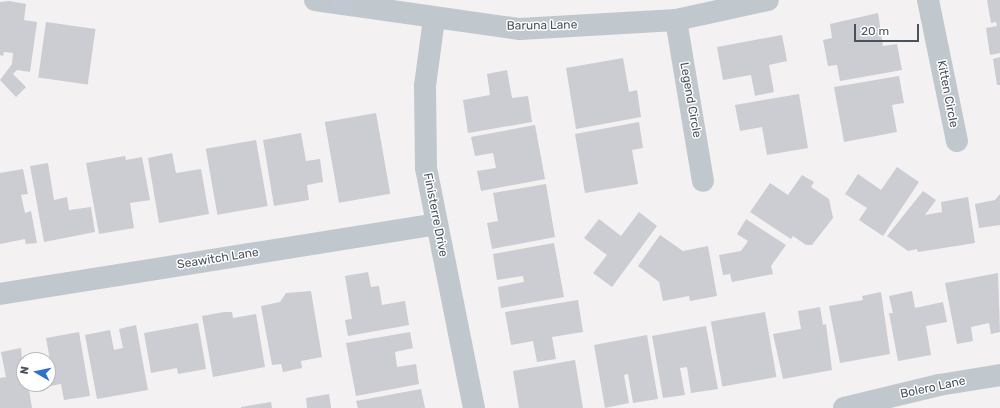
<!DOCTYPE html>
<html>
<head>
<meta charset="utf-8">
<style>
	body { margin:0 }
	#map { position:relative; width:1000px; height:408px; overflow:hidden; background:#f3f1f1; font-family:Rubik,sans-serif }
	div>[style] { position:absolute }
	.building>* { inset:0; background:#cbcdd2; transform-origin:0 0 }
	.street>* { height:22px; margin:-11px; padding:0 11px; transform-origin:11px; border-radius:11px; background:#c0c7cd }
	.secondary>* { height:22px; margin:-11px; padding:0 11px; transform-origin:11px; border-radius:11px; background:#c1c8d2 }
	span { translate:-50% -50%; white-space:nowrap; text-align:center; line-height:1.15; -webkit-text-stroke:3px #fff; paint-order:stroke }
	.street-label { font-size:12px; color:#4a535c }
	.north { position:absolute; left:16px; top:352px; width:40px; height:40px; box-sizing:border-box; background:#fff; border:1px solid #b7babe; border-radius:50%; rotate:279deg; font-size:11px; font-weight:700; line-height:16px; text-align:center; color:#4a535c }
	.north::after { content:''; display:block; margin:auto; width:14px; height:18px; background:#2e6fcf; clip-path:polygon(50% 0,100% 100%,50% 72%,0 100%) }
	.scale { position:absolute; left:854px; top:24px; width:65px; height:18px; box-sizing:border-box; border:2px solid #4a535c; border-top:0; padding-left:5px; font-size:12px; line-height:14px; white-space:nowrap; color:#4a535c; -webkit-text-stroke:3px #fff; paint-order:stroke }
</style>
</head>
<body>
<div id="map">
	<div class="building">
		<div style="clip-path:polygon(987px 0,1000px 0,1000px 53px,990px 55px,986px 28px,997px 26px,996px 22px,991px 23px)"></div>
		<div style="clip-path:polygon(9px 1px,26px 4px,24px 20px,37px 22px,30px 72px,17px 70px,13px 74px,26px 87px,16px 97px,0 80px,12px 64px,13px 53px,4px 52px,3px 56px,0 55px,0 2px)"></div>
		<div style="clip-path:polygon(878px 13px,883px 46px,897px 44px,902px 70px,840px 81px,837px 65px,828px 66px,823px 40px,832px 38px,830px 24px)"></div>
		<div style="left:46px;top:22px;width:50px;height:56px;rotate:8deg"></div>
		<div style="clip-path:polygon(782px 35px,787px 61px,769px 65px,774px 92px,755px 96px,751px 75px,723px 80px,717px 47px)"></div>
		<div style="clip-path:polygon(1000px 57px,1000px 85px,997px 85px,993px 59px)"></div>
		<div style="clip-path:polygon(623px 58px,629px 92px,637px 90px,641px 117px,576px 129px,566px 68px)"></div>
		<div style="clip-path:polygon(507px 70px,512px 98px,528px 96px,532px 122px,468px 133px,463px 100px,490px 95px,487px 74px)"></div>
		<div style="clip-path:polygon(899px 76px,904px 103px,892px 105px,897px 132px,844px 142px,834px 87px)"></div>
		<div style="clip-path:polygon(799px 94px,808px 148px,767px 155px,762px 127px,740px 131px,735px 105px)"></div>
		<div style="left:376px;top:113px;width:82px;height:52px;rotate:80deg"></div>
		<div style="clip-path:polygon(639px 122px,643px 148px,632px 150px,638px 184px,585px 193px,575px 134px)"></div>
		<div style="clip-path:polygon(535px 125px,545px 179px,481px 191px,477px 171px,496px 168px,493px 153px,475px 156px,471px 137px)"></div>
		<div style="clip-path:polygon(301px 133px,306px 161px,320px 159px,323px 182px,307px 185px,309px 200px,274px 206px,263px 140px)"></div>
		<div style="left:256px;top:140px;width:67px;height:51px;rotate:80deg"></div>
		<div style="clip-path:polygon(172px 153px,176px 173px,201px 169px,209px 214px,159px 223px,148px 158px)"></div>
		<div style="clip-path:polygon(125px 156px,126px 160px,142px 157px,150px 200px,130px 203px,134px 228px,99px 234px,86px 163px)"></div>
		<div style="clip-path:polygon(48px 163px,54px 200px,67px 197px,69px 210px,91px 207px,95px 232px,44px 242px,30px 166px)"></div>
		<div style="clip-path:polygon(897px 167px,919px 182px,883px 236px,859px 220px,867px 208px,845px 194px,858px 174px,881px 190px)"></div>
		<div style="clip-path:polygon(23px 169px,28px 194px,21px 195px,25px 213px,31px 211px,37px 243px,26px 244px,25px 239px,0 244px,0 173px)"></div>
		<div style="clip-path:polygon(802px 175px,814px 182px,811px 187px,829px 199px,833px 218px,812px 245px,806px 245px,793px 236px,791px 239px,750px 212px,770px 183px,788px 195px)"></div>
		<div style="clip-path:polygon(546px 184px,555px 237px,492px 249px,487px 223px,498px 221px,493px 193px)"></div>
		<div style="clip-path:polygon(923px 191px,936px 200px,925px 215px,942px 212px,941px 202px,968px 197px,975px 243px,918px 252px,917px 249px,908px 251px,887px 236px)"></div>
		<div style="clip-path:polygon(1000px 194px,1000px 225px,979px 228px,975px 204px,995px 200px)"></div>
		<div style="clip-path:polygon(639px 212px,657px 226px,612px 287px,593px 273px,607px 255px,584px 238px,599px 219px,621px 236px)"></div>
		<div style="clip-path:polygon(746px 219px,786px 245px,771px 266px,773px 274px,732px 282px,730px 274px,723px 275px,719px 255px,741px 251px,748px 241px,737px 234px)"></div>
		<div style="clip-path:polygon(660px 235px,683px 251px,708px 246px,717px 296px,690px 301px,689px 296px,663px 301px,659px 282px,638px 266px)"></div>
		<div style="clip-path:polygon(554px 243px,564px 297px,501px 308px,498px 287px,524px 282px,523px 276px,497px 280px,493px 254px)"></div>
		<div style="clip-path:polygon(368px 272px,371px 287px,379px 286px,382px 305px,405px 301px,409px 325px,348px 336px,345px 320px,352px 319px,345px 276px)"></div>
		<div style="clip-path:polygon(998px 273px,1000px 332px,991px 334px,989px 323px,971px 327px,973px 341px,957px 344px,945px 283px)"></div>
		<div style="clip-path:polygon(311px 291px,322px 357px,301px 361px,302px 368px,283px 372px,281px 364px,272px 365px,261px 306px,280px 302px,286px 293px)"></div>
		<div style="clip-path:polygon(912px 291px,915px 308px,943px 302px,947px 322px,926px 326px,931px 355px,898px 361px,889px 313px,893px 313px,889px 296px)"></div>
		<div style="clip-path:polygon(881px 292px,890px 354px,840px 363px,829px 306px,863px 300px,862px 296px)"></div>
		<div style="clip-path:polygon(578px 300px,583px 332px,552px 337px,556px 359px,537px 362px,533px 341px,511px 345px,505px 312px)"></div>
		<div style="clip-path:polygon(820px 307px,823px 325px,826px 324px,832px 370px,783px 379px,773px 334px,801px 329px,798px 311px)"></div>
		<div style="clip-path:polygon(224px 312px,232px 312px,233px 318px,256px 314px,265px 367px,213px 377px,202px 316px)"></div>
		<div style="left:765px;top:312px;width:66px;height:55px;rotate:80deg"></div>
		<div style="clip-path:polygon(198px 323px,206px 369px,178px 374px,177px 368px,151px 373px,144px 333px)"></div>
		<div style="clip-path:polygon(136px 325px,148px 390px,97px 399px,85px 335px,110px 330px,114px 350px,123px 348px,119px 329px)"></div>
		<div style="clip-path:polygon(706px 326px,718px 389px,691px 393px,687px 367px,680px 368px,685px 395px,663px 398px,652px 336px)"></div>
		<div style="clip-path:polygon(79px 332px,90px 396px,64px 400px,61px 384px,34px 389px,33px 384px,48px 384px,48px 366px,51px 366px,46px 338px)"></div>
		<div style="clip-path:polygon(410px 332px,413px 348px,395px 352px,397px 367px,416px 364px,419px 384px,356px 396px,346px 343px)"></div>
		<div style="clip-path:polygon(647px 335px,658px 399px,633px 403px,628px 374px,624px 375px,629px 403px,605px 408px,594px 345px)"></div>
		<div style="clip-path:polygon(21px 348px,24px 384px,28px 384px,32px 408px,0 408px,0 378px,6px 377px,1px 352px)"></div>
		<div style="clip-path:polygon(575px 360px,583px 408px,519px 408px,513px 371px)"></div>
		<div style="clip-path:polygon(421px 389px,425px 408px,358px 408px,356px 401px)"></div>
		<div style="clip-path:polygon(329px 394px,331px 408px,307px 408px,306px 398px)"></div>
		<div style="clip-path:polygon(271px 402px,272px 408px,241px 408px,241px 407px)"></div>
	</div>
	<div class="street">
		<div style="left:315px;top:0;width:207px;rotate:8.1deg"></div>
		<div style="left:520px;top:29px;width:156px;rotate:-3.3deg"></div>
		<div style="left:676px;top:20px;width:94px;rotate:-12.3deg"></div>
		<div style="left:928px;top:0;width:144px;rotate:78.4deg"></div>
		<div style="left:434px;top:19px;width:68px;rotate:97.7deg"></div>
		<div style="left:425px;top:86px;width:82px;rotate:89.3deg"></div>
		<div style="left:426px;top:168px;width:245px;rotate:78.7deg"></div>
		<div style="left:676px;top:20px;width:163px;rotate:80.5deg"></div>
		<div style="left:0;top:294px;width:442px;rotate:-9.1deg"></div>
		<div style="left:844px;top:408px;width:98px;rotate:-13.6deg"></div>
		<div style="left:939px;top:385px;width:62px;rotate:-9.3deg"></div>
	</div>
	<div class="secondary">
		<div style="left:343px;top:4px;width:4px;rotate:-90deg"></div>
	</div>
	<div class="street-label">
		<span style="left:542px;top:26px;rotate:-1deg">Baruna Lane</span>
		<span style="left:947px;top:94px;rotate:79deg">Kitten Circle</span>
		<span style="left:690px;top:100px;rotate:80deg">Legend Circle</span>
		<span style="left:435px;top:215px;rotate:79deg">Finisterre Drive</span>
		<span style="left:218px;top:259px;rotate:-9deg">Seawitch Lane</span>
		<span style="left:933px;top:388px;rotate:-12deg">Bolero Lane</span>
	</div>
	<div class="north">N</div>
	<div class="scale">20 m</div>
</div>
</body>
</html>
